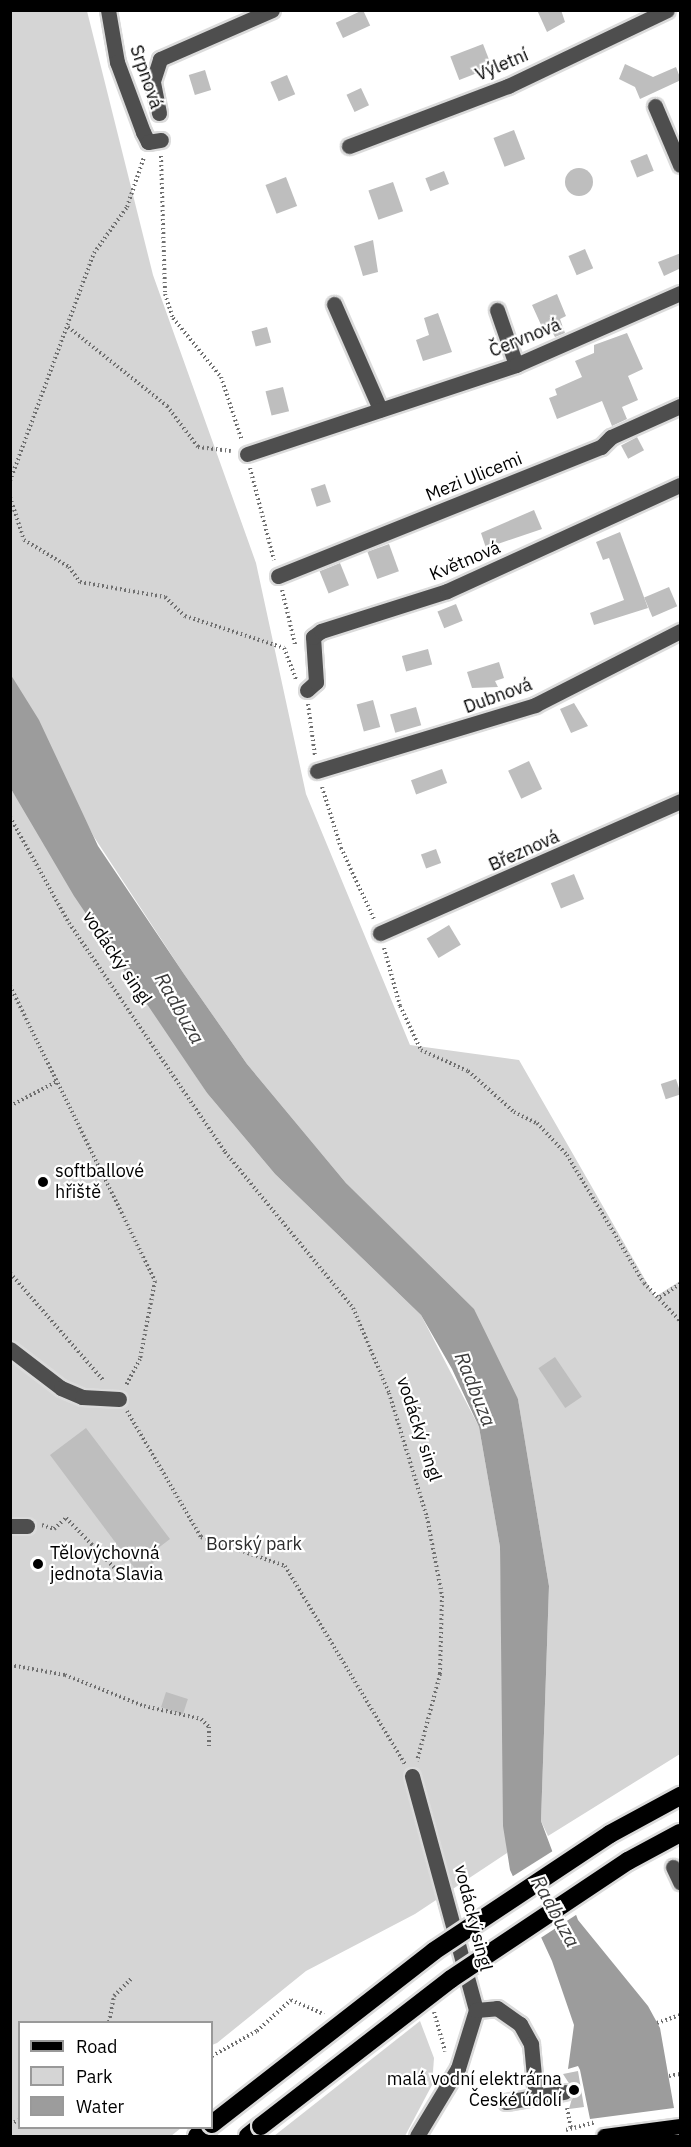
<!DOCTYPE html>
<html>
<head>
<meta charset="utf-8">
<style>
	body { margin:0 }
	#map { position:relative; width:691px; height:2147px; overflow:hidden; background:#fff; font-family:"IBM Plex Sans",sans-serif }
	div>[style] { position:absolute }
	.green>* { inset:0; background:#d5d5d5 }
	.water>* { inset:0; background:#9c9c9c }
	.pier>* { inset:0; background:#fff }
	.building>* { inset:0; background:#bebebe; transform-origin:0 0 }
	.round { border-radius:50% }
	.path>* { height:4px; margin-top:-2px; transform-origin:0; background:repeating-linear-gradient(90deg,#707070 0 1.5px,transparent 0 4.5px) }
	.roads { filter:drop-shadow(2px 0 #dbdbdb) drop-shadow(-2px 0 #dbdbdb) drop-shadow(0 2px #dbdbdb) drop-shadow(0 -2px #dbdbdb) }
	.minor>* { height:15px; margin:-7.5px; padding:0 7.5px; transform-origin:7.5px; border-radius:7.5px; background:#4e4e4e }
	.major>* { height:15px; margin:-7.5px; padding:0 7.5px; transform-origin:7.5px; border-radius:7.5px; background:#000 }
	.highway>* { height:18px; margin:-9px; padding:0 9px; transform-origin:9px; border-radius:9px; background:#000 }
	.bridges { filter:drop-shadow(2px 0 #dbdbdb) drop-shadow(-2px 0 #dbdbdb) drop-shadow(0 2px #dbdbdb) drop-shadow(0 -2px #dbdbdb) }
	.highway-bridge>* { height:18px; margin:-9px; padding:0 9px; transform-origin:9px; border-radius:9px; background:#000 }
	.dots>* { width:16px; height:16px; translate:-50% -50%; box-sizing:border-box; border:3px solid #fff; border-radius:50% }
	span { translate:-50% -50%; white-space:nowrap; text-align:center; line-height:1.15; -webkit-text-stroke:4.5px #fff; paint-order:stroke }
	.street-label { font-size:18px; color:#000 }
	.poi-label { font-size:18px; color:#000 }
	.left { translate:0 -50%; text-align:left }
	.right { translate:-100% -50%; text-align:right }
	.park-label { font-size:18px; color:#2c2c2c }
	.water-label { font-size:20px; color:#3d3d3d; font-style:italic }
	.frame { position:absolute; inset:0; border:12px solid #000; pointer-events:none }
	.legend { position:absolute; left:18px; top:2021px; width:195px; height:108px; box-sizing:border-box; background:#fff; border:2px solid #999; margin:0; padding:8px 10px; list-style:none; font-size:18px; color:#000 }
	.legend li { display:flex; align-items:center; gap:12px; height:30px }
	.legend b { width:30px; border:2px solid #999 }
</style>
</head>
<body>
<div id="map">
	<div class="green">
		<div style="clip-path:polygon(11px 11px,87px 11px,153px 275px,256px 563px,306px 794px,410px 1045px,519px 1060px,655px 1297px,680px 1281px,680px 1754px,548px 1836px,541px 1821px,549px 1586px,518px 1399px,407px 1244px,346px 1183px,247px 1064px,184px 974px,94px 837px,11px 675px)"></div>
		<div style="clip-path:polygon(11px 789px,207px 1093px,275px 1174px,421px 1315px,479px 1427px,500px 1547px,507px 1853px,415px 1914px,306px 1971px,217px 2043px,212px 2045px,212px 2022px,20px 2022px,20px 2128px,181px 2128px,171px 2136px,11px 2136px)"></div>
		<div style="clip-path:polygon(420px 2021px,434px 2058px,432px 2085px,405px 2136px,274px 2136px)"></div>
	</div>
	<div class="water">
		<div style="clip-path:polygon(11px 675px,39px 720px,98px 846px,184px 974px,247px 1064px,346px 1183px,474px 1309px,518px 1399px,549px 1586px,541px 1821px,578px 1920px,648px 2006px,660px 2028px,674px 2108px,590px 2119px,580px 2070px,578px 2066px,568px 2069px,574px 2025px,552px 1961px,510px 1870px,503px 1826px,500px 1547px,479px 1427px,452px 1369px,421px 1315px,275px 1174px,207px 1093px,74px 896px,11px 789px)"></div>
	</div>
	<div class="pier">
		<div style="clip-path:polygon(556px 1849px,579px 1913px,539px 1939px,510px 1878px)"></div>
	</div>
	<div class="building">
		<div style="left:363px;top:10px;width:17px;height:30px;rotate:65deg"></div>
		<div style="clip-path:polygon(537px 10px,561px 10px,565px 22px,547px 32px)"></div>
		<div style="left:483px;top:44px;width:25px;height:35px;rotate:69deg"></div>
		<div style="clip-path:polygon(625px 64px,653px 77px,676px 67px,681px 80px,640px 99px,635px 87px,619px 79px)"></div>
		<div style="left:205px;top:70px;width:21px;height:17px;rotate:73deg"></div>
		<div style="left:287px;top:75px;width:21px;height:18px;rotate:67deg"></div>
		<div style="left:361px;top:88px;width:19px;height:16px;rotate:65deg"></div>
		<div style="left:514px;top:130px;width:31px;height:22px;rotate:69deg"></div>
		<div style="left:647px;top:154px;width:18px;height:18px;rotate:68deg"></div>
		<div class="round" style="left:565px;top:168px;width:28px;height:28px"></div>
		<div style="left:444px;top:171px;width:14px;height:20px;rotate:69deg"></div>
		<div style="left:286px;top:177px;width:31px;height:22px;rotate:69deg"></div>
		<div style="left:393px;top:182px;width:31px;height:26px;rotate:71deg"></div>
		<div style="clip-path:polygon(373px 240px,378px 272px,363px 276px,354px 246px)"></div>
		<div style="left:585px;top:249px;width:21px;height:18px;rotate:67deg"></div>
		<div style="clip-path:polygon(681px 253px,681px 268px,664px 276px,658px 262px)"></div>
		<div style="clip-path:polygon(557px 294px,566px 316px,560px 319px,565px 333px,555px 337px,548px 324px,542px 327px,532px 305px)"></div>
		<div style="clip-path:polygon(438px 313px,452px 352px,423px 361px,416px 340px,429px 335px,424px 318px)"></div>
		<div style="left:267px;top:327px;width:16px;height:16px;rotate:75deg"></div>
		<div style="clip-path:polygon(627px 333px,643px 369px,628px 376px,638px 400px,622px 407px,627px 419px,612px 426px,602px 401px,557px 419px,549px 398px,557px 395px,555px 389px,582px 377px,575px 361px,594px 353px,594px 345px)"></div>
		<div style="left:283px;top:387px;width:25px;height:18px;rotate:76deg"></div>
		<div style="left:637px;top:437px;width:15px;height:18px;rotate:62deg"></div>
		<div style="left:325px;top:484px;width:19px;height:15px;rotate:72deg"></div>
		<div style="clip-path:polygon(534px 510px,542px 529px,486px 548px,481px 533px)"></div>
		<div style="clip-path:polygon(620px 532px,648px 608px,594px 625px,590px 613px,624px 600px,609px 558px,603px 560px,596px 542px)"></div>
		<div style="left:389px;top:544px;width:29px;height:23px;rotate:70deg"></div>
		<div style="left:340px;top:563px;width:24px;height:22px;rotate:68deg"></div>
		<div style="left:669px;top:587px;width:21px;height:27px;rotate:67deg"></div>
		<div style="left:456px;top:604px;width:18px;height:20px;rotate:68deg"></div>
		<div style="left:428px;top:649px;width:16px;height:27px;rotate:75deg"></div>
		<div style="clip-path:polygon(499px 662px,504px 678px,495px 681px,498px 687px,472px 688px,467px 672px)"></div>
		<div style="left:373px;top:700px;width:28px;height:17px;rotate:75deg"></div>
		<div style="clip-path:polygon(574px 703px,588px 726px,571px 733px,560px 709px)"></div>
		<div style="left:416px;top:707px;width:19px;height:27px;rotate:74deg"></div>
		<div style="left:529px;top:761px;width:31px;height:23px;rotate:65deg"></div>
		<div style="left:442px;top:769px;width:15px;height:33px;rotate:70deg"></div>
		<div style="left:436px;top:849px;width:15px;height:16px;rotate:70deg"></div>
		<div style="left:574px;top:874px;width:27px;height:25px;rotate:68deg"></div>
		<div style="left:449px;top:925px;width:23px;height:26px;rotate:59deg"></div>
		<div style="left:676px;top:1079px;width:16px;height:16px;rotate:72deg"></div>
		<div style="left:555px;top:1357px;width:48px;height:20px;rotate:56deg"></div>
		<div style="clip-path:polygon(86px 1428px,170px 1539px,153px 1552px,158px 1559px,139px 1574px,50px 1455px)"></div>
		<div style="left:166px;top:1692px;width:23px;height:16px;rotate:18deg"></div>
		<div style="clip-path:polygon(578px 2071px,584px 2107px,569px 2109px,574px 2091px,563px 2074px)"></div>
	</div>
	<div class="path">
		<div style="left:161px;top:156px;width:138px;rotate:88.3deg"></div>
		<div style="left:165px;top:294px;width:25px;rotate:72deg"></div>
		<div style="left:173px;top:318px;width:76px;rotate:50.9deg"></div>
		<div style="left:221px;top:377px;width:67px;rotate:71.8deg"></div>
		<div style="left:68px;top:327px;width:127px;rotate:38.6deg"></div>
		<div style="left:167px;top:406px;width:51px;rotate:52.9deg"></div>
		<div style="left:198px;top:447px;width:33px;rotate:7deg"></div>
		<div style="left:250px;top:468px;width:95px;rotate:75.4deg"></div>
		<div style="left:10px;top:481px;width:243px;rotate:-69.8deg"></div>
		<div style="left:94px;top:253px;width:57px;rotate:-54.3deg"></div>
		<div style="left:127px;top:207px;width:53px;rotate:-71.2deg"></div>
		<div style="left:10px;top:497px;width:45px;rotate:72deg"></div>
		<div style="left:24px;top:540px;width:52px;rotate:31deg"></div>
		<div style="left:69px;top:567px;width:19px;rotate:54deg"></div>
		<div style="left:80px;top:582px;width:86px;rotate:10deg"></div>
		<div style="left:165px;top:597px;width:28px;rotate:44deg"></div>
		<div style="left:185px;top:616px;width:104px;rotate:17.9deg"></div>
		<div style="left:284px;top:648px;width:34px;rotate:69deg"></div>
		<div style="left:282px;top:590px;width:56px;rotate:76.5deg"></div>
		<div style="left:308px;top:704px;width:52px;rotate:82.3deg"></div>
		<div style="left:322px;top:787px;width:64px;rotate:72.7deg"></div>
		<div style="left:341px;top:848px;width:78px;rotate:65.1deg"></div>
		<div style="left:10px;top:817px;width:121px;rotate:60.9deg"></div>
		<div style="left:69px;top:923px;width:277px;rotate:55.7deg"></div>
		<div style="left:225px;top:1152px;width:202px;rotate:50.6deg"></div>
		<div style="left:353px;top:1308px;width:92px;rotate:67deg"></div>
		<div style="left:389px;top:1393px;width:130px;rotate:73deg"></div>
		<div style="left:427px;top:1517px;width:80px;rotate:79.2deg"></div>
		<div style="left:442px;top:1596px;width:78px;rotate:91.5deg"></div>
		<div style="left:440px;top:1674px;width:90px;rotate:104.8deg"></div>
		<div style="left:384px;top:948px;width:60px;rotate:74.6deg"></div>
		<div style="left:400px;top:1006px;width:49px;rotate:64.5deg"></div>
		<div style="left:421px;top:1050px;width:51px;rotate:24.1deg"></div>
		<div style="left:468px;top:1071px;width:62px;rotate:41.7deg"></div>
		<div style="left:514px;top:1112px;width:25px;rotate:26deg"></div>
		<div style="left:537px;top:1123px;width:44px;rotate:46.8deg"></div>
		<div style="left:567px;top:1155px;width:149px;rotate:59deg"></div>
		<div style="left:644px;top:1283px;width:52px;rotate:46.5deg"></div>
		<div style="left:10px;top:986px;width:329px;rotate:63.8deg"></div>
		<div style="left:155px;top:1281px;width:79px;rotate:100.9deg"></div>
		<div style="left:140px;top:1359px;width:30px;rotate:118deg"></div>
		<div style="left:10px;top:1106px;width:54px;rotate:-27.5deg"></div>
		<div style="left:10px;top:1273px;width:143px;rotate:49deg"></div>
		<div style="left:660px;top:1297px;width:24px;rotate:-33deg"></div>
		<div style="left:127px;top:1411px;width:146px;rotate:59.6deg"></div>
		<div style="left:201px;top:1537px;width:89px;rotate:19deg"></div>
		<div style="left:285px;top:1566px;width:232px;rotate:58.8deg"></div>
		<div style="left:42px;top:1525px;width:13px;rotate:18deg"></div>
		<div style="left:54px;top:1529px;width:16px;rotate:-43deg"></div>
		<div style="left:66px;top:1518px;width:89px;rotate:45.9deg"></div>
		<div style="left:10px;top:1665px;width:56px;rotate:10.3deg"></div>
		<div style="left:65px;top:1675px;width:85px;rotate:21.4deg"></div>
		<div style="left:144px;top:1706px;width:58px;rotate:12.8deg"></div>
		<div style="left:201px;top:1719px;width:11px;rotate:45deg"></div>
		<div style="left:209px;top:1727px;width:21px;rotate:90deg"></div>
		<div style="left:434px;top:2012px;width:41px;rotate:74.2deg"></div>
		<div style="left:109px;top:2022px;width:26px;rotate:-79deg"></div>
		<div style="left:114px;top:1996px;width:24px;rotate:-45deg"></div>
		<div style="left:657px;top:2023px;width:24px;rotate:-19deg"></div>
		<div style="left:212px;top:2056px;width:51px;rotate:-29.1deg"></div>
		<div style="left:257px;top:2031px;width:46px;rotate:-42.4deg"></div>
		<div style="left:291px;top:2000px;width:36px;rotate:23deg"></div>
		<div style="left:669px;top:2076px;width:11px;rotate:-10deg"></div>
		<div style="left:567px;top:2108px;width:21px;rotate:79deg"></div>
		<div style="left:10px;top:2124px;width:11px;rotate:-22deg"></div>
		<div style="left:566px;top:2130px;width:30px;rotate:-15deg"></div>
	</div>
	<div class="roads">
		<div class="minor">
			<div style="left:108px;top:10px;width:53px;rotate:80.2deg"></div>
			<div style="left:117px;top:62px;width:75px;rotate:69.6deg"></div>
			<div style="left:143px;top:132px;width:11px;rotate:63deg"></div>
			<div style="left:148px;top:142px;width:13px;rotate:-9deg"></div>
			<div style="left:655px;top:106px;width:64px;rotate:67deg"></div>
			<div style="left:159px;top:113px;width:33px;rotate:-101deg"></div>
			<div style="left:153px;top:81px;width:23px;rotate:-72deg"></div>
			<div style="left:160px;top:59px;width:122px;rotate:-23.6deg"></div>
			<div style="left:349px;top:146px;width:170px;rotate:-20.7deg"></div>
			<div style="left:508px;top:86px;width:176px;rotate:-25.5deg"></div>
			<div style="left:334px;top:304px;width:115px;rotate:66.3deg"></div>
			<div style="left:497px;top:310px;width:58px;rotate:70.9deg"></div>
			<div style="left:247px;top:454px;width:283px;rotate:-18.3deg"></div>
			<div style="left:516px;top:365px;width:179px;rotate:-23.7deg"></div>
			<div style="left:278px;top:576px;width:348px;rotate:-21.8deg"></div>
			<div style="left:601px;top:447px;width:14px;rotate:-45deg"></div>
			<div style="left:611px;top:437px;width:76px;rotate:-24.2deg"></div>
			<div style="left:307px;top:690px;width:12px;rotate:-42deg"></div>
			<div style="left:316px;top:682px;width:45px;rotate:-93.8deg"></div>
			<div style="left:313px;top:637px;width:10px;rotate:-37deg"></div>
			<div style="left:321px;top:631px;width:132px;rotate:-17.6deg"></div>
			<div style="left:447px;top:591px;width:256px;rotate:-24.5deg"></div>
			<div style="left:317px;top:771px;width:228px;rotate:-16.8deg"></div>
			<div style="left:535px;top:705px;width:163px;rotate:-27deg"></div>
			<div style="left:380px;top:933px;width:328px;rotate:-23.7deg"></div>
			<div style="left:10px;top:1349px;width:64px;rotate:37.4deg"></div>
			<div style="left:61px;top:1388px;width:23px;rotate:23deg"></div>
			<div style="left:82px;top:1397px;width:37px;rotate:3deg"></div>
			<div style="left:10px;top:1526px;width:17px"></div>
			<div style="left:412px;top:1776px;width:243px;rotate:74.7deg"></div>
			<div style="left:476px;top:2010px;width:61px;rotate:107.2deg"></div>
			<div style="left:458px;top:2068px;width:79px;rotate:121.1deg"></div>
			<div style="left:673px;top:1867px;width:17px;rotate:65deg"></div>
			<div style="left:476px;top:2010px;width:21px;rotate:-5deg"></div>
			<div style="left:497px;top:2008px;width:28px;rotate:35deg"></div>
			<div style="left:520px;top:2024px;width:23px;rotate:61deg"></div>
			<div style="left:531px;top:2044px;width:53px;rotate:84.6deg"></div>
			<div style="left:506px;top:2102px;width:59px;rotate:-9.8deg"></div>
		</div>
		<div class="major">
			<div style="left:604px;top:2136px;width:77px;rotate:-7.5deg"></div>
		</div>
		<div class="highway">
			<div style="left:197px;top:2136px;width:14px;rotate:-36deg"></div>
			<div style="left:248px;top:2136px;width:16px;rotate:-38deg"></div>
		</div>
	</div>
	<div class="bridges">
		<div class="highway-bridge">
			<div style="left:212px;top:2124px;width:281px;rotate:-37.9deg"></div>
			<div style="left:434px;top:1951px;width:211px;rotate:-33.6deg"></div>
			<div style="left:610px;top:1834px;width:80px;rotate:-28.5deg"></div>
			<div style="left:261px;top:2126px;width:240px;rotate:-37.7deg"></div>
			<div style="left:451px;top:1979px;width:213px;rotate:-33.7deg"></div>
			<div style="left:628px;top:1861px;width:59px;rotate:-28.3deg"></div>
		</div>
	</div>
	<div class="dots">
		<div style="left:43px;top:1182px;background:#000"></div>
		<div style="left:38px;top:1564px;background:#000"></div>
		<div style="left:574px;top:2090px;background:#000"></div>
	</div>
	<div class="street-label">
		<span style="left:502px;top:65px;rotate:-23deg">Výletní</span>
		<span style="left:146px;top:77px;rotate:71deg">Srpnová</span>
		<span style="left:525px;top:338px;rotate:-22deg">Červnová</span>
		<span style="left:474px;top:477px;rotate:-22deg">Mezi Ulicemi</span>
		<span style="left:465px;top:561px;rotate:-23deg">Květnová</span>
		<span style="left:498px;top:696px;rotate:-20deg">Dubnová</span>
		<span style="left:524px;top:851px;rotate:-24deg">Březnová</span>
		<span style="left:117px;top:958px;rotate:56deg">vodácký singl</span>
		<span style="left:419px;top:1429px;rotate:72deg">vodácký singl</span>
		<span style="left:473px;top:1918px;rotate:76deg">vodácký singl</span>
	</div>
	<div class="poi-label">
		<span class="left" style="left:55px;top:1182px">softballové<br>hřiště</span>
		<span class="left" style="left:50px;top:1564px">Tělovýchovná<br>jednota Slavia</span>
		<span class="right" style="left:562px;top:2090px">malá vodní elektrárna<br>České údolí</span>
	</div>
	<div class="park-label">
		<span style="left:254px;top:1544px">Borský park</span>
	</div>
	<div class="water-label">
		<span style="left:180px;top:1008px;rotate:60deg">Radbuza</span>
		<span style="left:476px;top:1389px;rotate:68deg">Radbuza</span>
		<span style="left:556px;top:1911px;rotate:61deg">Radbuza</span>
	</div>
	<div class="frame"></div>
	<ul class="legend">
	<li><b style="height:8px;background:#000"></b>Road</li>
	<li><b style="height:16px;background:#d5d5d5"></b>Park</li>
	<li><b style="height:16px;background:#9c9c9c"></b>Water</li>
	</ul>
</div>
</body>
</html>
